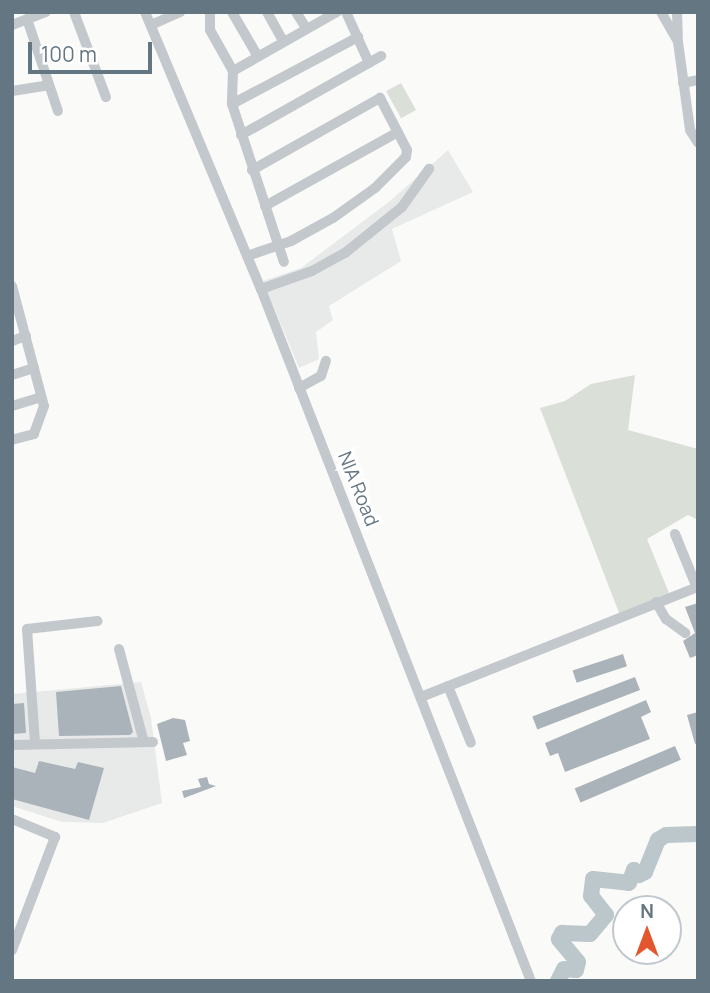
<!DOCTYPE html>
<html>
<head>
<meta charset="utf-8">
<style>
	body { margin:0 }
	#map { position:relative; width:710px; height:993px; overflow:hidden; background:#fafaf8; font-family:Manrope,sans-serif }
	div>[style] { position:absolute }
	.built>* { inset:0; background:#e8e9e9 }
	.green>* { inset:0; background:#dadfd7; transform-origin:0 0 }
	.river>* { height:16px; margin:-8px; padding:0 8px; transform-origin:8px; border-radius:8px; background:#bbc7cb }
	.building>* { inset:0; background:#aab3b9; transform-origin:0 0 }
	.minor>* { height:10px; margin:-5px; padding:0 5px; transform-origin:5px; border-radius:5px; background:#c3c8cc }
	span { translate:-50% -50%; white-space:nowrap; text-align:center; line-height:1.15; -webkit-text-stroke:7px #fff; paint-order:stroke }
	.street-label { font-size:19px; color:#657683 }
	.frame { position:absolute; inset:0; border:14px solid #657683; pointer-events:none }
	.north { position:absolute; left:612px; top:895px; width:70px; height:70px; box-sizing:border-box; background:#fff; border:2px solid #c1c8cd; border-radius:50%; rotate:0deg; font-size:19px; font-weight:700; line-height:28px; text-align:center; color:#657683 }
	.north::after { content:''; display:block; margin:auto; width:24px; height:32px; background:#e4572e; clip-path:polygon(50% 0,100% 100%,50% 72%,0 100%) }
	.scale { position:absolute; left:28px; top:42px; width:124px; height:32px; box-sizing:border-box; border:4px solid #657683; border-top:0; padding-left:9px; font-size:21px; line-height:24px; white-space:nowrap; color:#657683; -webkit-text-stroke:5px #fff; paint-order:stroke }
</style>
</head>
<body>
<div id="map">
	<div class="built">
		<div style="clip-path:polygon(448px 150px,473px 192px,392px 229px,401px 261px,329px 306px,333px 320px,316px 332px,319px 359px,299px 368px,263px 281px,301px 268px,390px 201px)"></div>
		<div style="clip-path:polygon(141px 682px,151px 718px,162px 803px,103px 823px,62px 822px,12px 806px,12px 694px)"></div>
	</div>
	<div class="green">
		<div style="left:401px;top:83px;width:31px;height:17px;rotate:61deg"></div>
		<div style="clip-path:polygon(635px 375px,628px 430px,698px 449px,698px 520px,688px 515px,647px 539px,671px 598px,621px 618px,540px 408px,565px 401px,591px 384px)"></div>
	</div>
	<div class="river">
		<div style="left:558px;top:981px;width:13px;rotate:-63deg"></div>
		<div style="left:564px;top:969px;width:12px;rotate:5deg"></div>
		<div style="left:576px;top:970px;width:8px;rotate:-76deg"></div>
		<div style="left:578px;top:962px;width:30px;rotate:-130deg"></div>
		<div style="left:559px;top:939px;width:7px;rotate:-63deg"></div>
		<div style="left:562px;top:933px;width:28px;rotate:2deg"></div>
		<div style="left:590px;top:934px;width:25px;rotate:-50deg"></div>
		<div style="left:606px;top:915px;width:24px;rotate:-128deg"></div>
		<div style="left:591px;top:896px;width:17px;rotate:-83deg"></div>
		<div style="left:593px;top:879px;width:36px;rotate:6deg"></div>
		<div style="left:629px;top:883px;width:14px;rotate:-69deg"></div>
		<div style="left:634px;top:870px;width:7px;rotate:45deg"></div>
		<div style="left:639px;top:875px;width:7px;rotate:-27deg"></div>
		<div style="left:645px;top:872px;width:35px;rotate:-68deg"></div>
		<div style="left:658px;top:840px;width:9px;rotate:-32deg"></div>
		<div style="left:666px;top:835px;width:32px;rotate:-2deg"></div>
	</div>
	<div class="building">
		<div style="clip-path:polygon(698px 603px,698px 655px,690px 658px,683px 641px,695px 633px,685px 607px)"></div>
		<div style="left:623px;top:654px;width:13px;height:53px;rotate:72deg"></div>
		<div style="left:635px;top:677px;width:14px;height:110px;rotate:69deg"></div>
		<div style="clip-path:polygon(121px 686px,133px 732px,130px 735px,59px 736px,56px 692px)"></div>
		<div style="clip-path:polygon(646px 700px,651px 712px,641px 717px,650px 739px,565px 772px,558px 753px,550px 756px,545px 743px)"></div>
		<div style="clip-path:polygon(24px 703px,26px 733px,12px 734px,12px 704px)"></div>
		<div style="clip-path:polygon(698px 712px,698px 743px,695px 744px,687px 715px)"></div>
		<div style="clip-path:polygon(173px 718px,185px 720px,190px 741px,183px 743px,187px 755px,166px 761px,157px 724px)"></div>
		<div style="left:675px;top:746px;width:15px;height:109px;rotate:67deg"></div>
		<div style="clip-path:polygon(39px 761px,75px 769px,78px 762px,104px 768px,89px 820px,12px 799px,12px 767px,35px 773px)"></div>
		<div style="clip-path:polygon(207px 777px,209px 784px,216px 786px,184px 798px,182px 791px,201px 787px,198px 779px)"></div>
	</div>
	<div class="minor">
		<div style="left:74px;top:12px;width:91px;rotate:69.4deg"></div>
		<div style="left:145px;top:12px;width:300px;rotate:67.3deg"></div>
		<div style="left:261px;top:289px;width:743px;rotate:68.69deg"></div>
		<div style="left:210px;top:12px;width:18px;rotate:90deg"></div>
		<div style="left:210px;top:30px;width:47px;rotate:60.7deg"></div>
		<div style="left:233px;top:71px;width:33px;rotate:92deg"></div>
		<div style="left:232px;top:104px;width:166px;rotate:71.8deg"></div>
		<div style="left:232px;top:12px;width:50px;rotate:59.8deg"></div>
		<div style="left:267px;top:12px;width:33px;rotate:61deg"></div>
		<div style="left:296px;top:12px;width:19px;rotate:58deg"></div>
		<div style="left:346px;top:12px;width:56px;rotate:65.7deg"></div>
		<div style="left:661px;top:12px;width:34px;rotate:60deg"></div>
		<div style="left:678px;top:42px;width:89px;rotate:82.2deg"></div>
		<div style="left:690px;top:130px;width:15px;rotate:58deg"></div>
		<div style="left:677px;top:12px;width:25px;rotate:88deg"></div>
		<div style="left:27px;top:19px;width:97px;rotate:71.4deg"></div>
		<div style="left:12px;top:25px;width:36px;rotate:-21deg"></div>
		<div style="left:151px;top:25px;width:32px;rotate:-24deg"></div>
		<div style="left:233px;top:71px;width:120px;rotate:-29.6deg"></div>
		<div style="left:683px;top:83px;width:15px;rotate:-11deg"></div>
		<div style="left:12px;top:91px;width:37px;rotate:-9deg"></div>
		<div style="left:232px;top:104px;width:143px;rotate:-28deg"></div>
		<div style="left:241px;top:135px;width:161px;rotate:-29.4deg"></div>
		<div style="left:265px;top:206px;width:152px;rotate:-29.1deg"></div>
		<div style="left:247px;top:256px;width:46px;rotate:-18.8deg"></div>
		<div style="left:291px;top:241px;width:48px;rotate:-28.7deg"></div>
		<div style="left:333px;top:218px;width:52px;rotate:-35.5deg"></div>
		<div style="left:375px;top:188px;width:44px;rotate:-45deg"></div>
		<div style="left:406px;top:157px;width:7px;rotate:-82deg"></div>
		<div style="left:407px;top:150px;width:59px;rotate:-117.4deg"></div>
		<div style="left:380px;top:98px;width:147px;rotate:150.6deg"></div>
		<div style="left:12px;top:286px;width:124px;rotate:75.1deg"></div>
		<div style="left:44px;top:406px;width:30px;rotate:110deg"></div>
		<div style="left:34px;top:434px;width:23px;rotate:165deg"></div>
		<div style="left:261px;top:289px;width:54px;rotate:-19.4deg"></div>
		<div style="left:312px;top:271px;width:38px;rotate:-29deg"></div>
		<div style="left:345px;top:253px;width:73px;rotate:-38.9deg"></div>
		<div style="left:402px;top:207px;width:47px;rotate:-54.6deg"></div>
		<div style="left:12px;top:341px;width:15px;rotate:-20deg"></div>
		<div style="left:12px;top:375px;width:23px;rotate:-18deg"></div>
		<div style="left:299px;top:388px;width:25px;rotate:-29deg"></div>
		<div style="left:321px;top:376px;width:16px;rotate:-72deg"></div>
		<div style="left:12px;top:406px;width:30px;rotate:-17deg"></div>
		<div style="left:675px;top:534px;width:58px;rotate:67.8deg"></div>
		<div style="left:656px;top:602px;width:20px;rotate:60deg"></div>
		<div style="left:666px;top:619px;width:24px;rotate:36deg"></div>
		<div style="left:119px;top:649px;width:96px;rotate:75deg"></div>
		<div style="left:448px;top:686px;width:61px;rotate:68deg"></div>
		<div style="left:421px;top:697px;width:298px;rotate:-21.7deg"></div>
		<div style="left:35px;top:743px;width:114px;rotate:-94deg"></div>
		<div style="left:27px;top:629px;width:71px;rotate:-6.4deg"></div>
		<div style="left:12px;top:745px;width:141px;rotate:-1.2deg"></div>
		<div style="left:12px;top:819px;width:47px;rotate:22.7deg"></div>
		<div style="left:55px;top:837px;width:121px;rotate:110.8deg"></div>
	</div>
	<div class="street-label">
		<span style="left:358px;top:489px;rotate:68deg">NIA Road</span>
	</div>
	<div class="frame"></div>
	<div class="north">N</div>
	<div class="scale">100 m</div>
</div>
</body>
</html>
